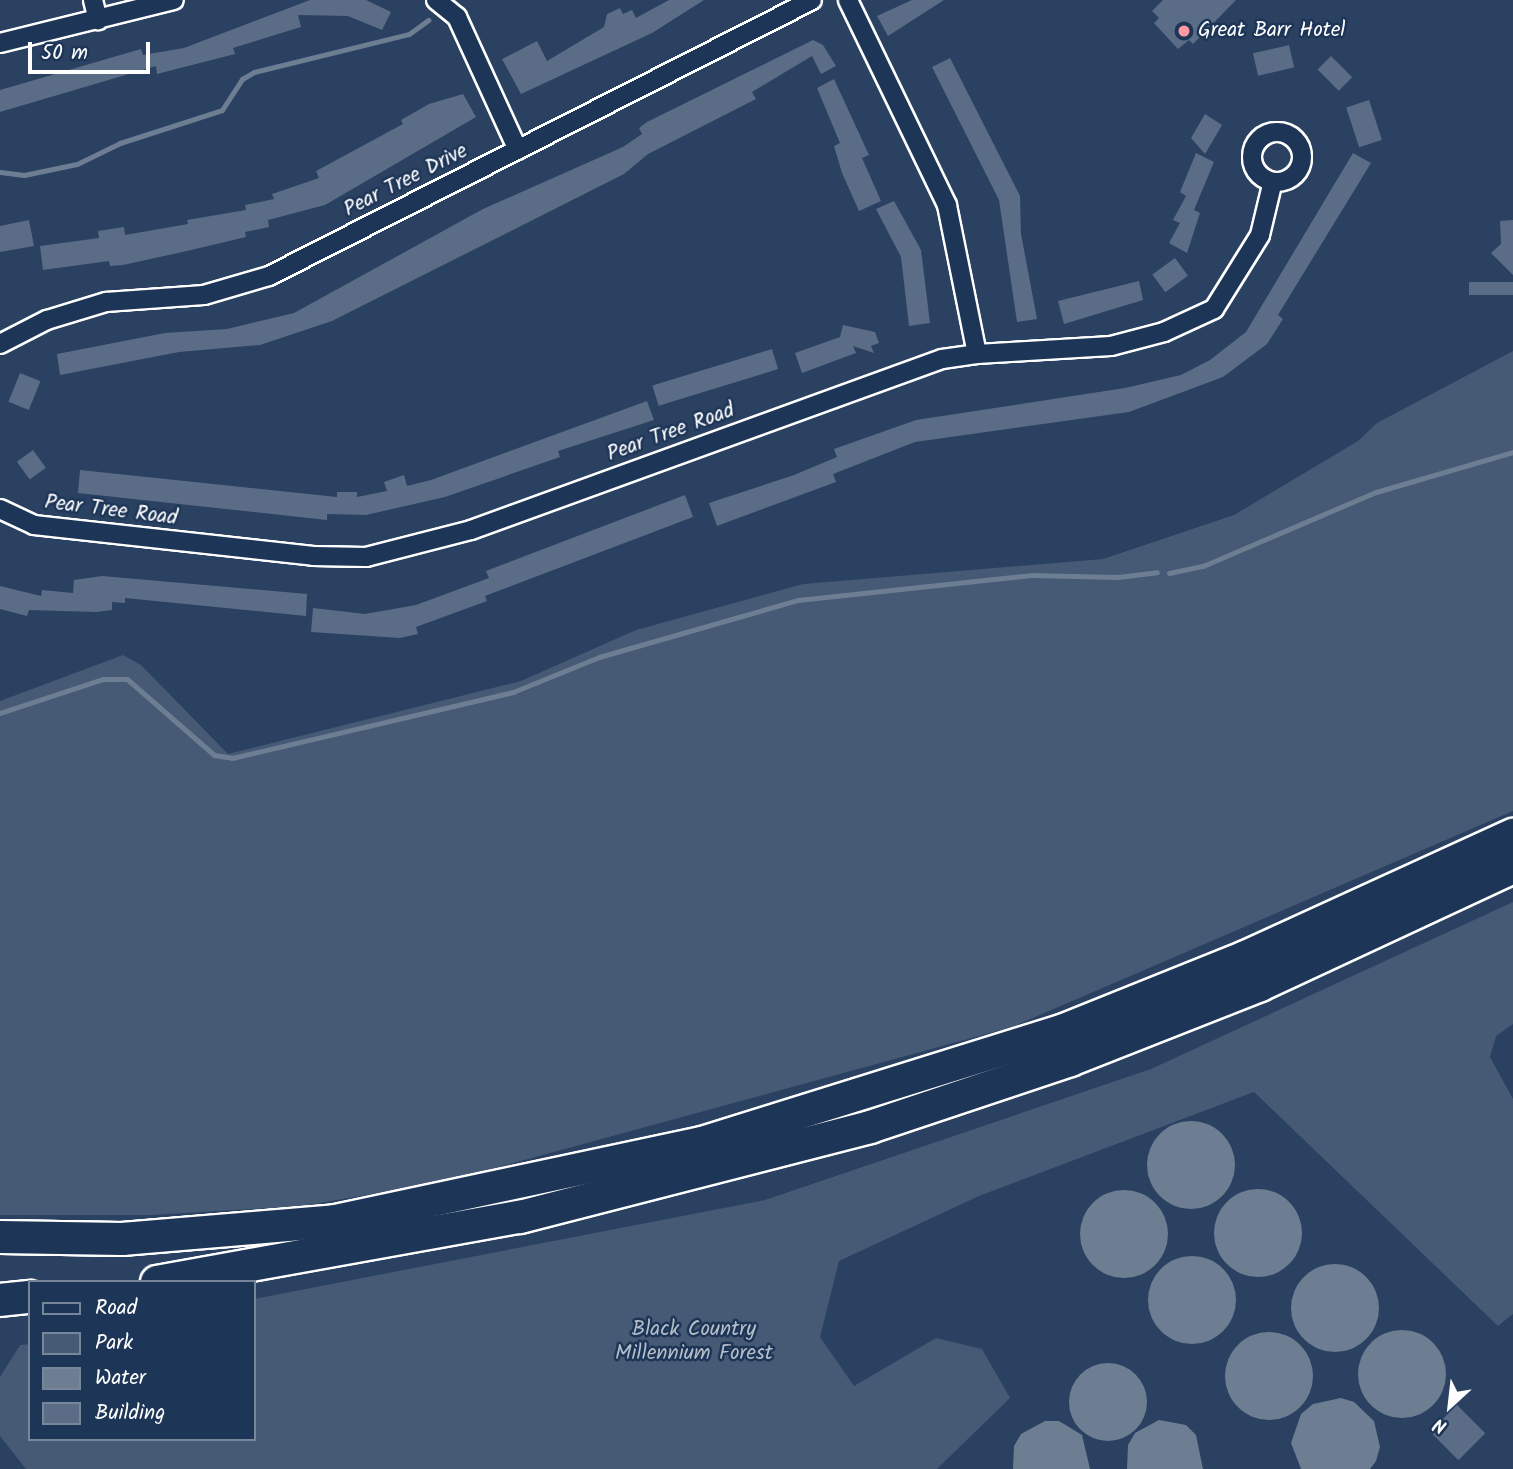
<!DOCTYPE html>
<html>
<head>
<meta charset="utf-8">
<style>
	body { margin:0 }
	#map { position:relative; width:1513px; height:1469px; overflow:hidden; background:#2a4161; font-family:Kalam,sans-serif }
	div>[style] { position:absolute }
	.green>* { inset:0; background:#465975 }
	.water>* { inset:0; background:#6d7d92 }
	.round { border-radius:50% }
	.stream>* { height:5px; margin:-2.5px; padding:0 2.5px; transform-origin:2.5px; border-radius:2.5px; background:#6d7d92 }
	.building>* { inset:0; background:#5b6c86; transform-origin:0 0 }
	.roads { filter:drop-shadow(2px 0 #fff) drop-shadow(-2px 0 #fff) drop-shadow(0 2px #fff) drop-shadow(0 -2px #fff) }
	.minor>* { height:18px; margin:-9px; padding:0 9px; transform-origin:9px; border-radius:9px; background:#1d3557 }
	.minor>.ring { margin:-9px; padding:0; box-sizing:content-box; background:none; border:18px solid #1d3557; border-radius:50% }
	.motorway>* { height:32px; margin:-16px; padding:0 16px; transform-origin:16px; border-radius:16px; background:#1d3557 }
	.dots>* { width:19px; height:19px; translate:-50% -50%; box-sizing:border-box; border:4px solid #1d3557; border-radius:50% }
	span { translate:-50% -50%; white-space:nowrap; text-align:center; line-height:1.15; -webkit-text-stroke:5px #1d3557; paint-order:stroke }
	.poi-label { font-size:21px; color:#fff }
	.left { translate:0 -50%; text-align:left }
	.street-label { font-size:21px; color:#fff }
	.park-label { font-size:21px; color:#b5bdc8 }
	.legend { position:absolute; left:28px; top:1280px; width:228px; height:161px; box-sizing:border-box; background:#1d3557; border:2px solid #77869a; margin:0; padding:9px 12px; list-style:none; font-size:21px; color:#fff }
	.legend li { display:flex; align-items:center; gap:14px; height:35px }
	.legend b { width:35px; border:2px solid #77869a }
	.north { position:absolute; left:1415px; top:1371px; width:70px; height:70px; -webkit-text-stroke:5px #1d3557; paint-order:stroke; rotate:207deg; font-size:19px; font-weight:700; line-height:28px; text-align:center; color:#fff }
	.north::after { content:''; display:block; margin:auto; width:24px; height:32px; background:#fff; clip-path:polygon(50% 0,100% 100%,50% 72%,0 100%) }
	.scale { position:absolute; left:28px; top:42px; width:122px; height:32px; box-sizing:border-box; border:4px solid #fff; border-top:0; padding-left:9px; font-size:21px; line-height:24px; white-space:nowrap; color:#fff; -webkit-text-stroke:5px #1d3557; paint-order:stroke }
</style>
</head>
<body>
<div id="map">
	<div class="green">
		<div style="clip-path:polygon(1513px 351px,1513px 811px,1012px 1027px,448px 1181px,302px 1206px,152px 1215px,0 1215px,0 701px,123px 655px,141px 665px,228px 754px,521px 681px,636px 630px,803px 584px,1103px 559px,1234px 515px,1358px 441px,1377px 423px)"></div>
		<div style="clip-path:polygon(1513px 902px,1513px 1024px,1496px 1036px,1490px 1057px,1513px 1099px,1513px 1314px,1498px 1326px,1254px 1092px,979px 1196px,839px 1261px,820px 1337px,854px 1386px,936px 1338px,982px 1349px,1010px 1398px,937px 1469px,26px 1469px,0 1436px,0 1377px,20px 1345px,30px 1344px,30px 1439px,254px 1439px,254px 1299px,765px 1200px,1151px 1069px)"></div>
	</div>
	<div class="water">
		<div class="round" style="left:1147px;top:1121px;width:88px;height:88px"></div>
		<div class="round" style="left:1214px;top:1189px;width:88px;height:88px"></div>
		<div class="round" style="left:1080px;top:1190px;width:88px;height:88px"></div>
		<div class="round" style="left:1148px;top:1256px;width:88px;height:88px"></div>
		<div class="round" style="left:1291px;top:1264px;width:88px;height:88px"></div>
		<div class="round" style="left:1358px;top:1330px;width:88px;height:88px"></div>
		<div class="round" style="left:1225px;top:1332px;width:88px;height:88px"></div>
		<div class="round" style="left:1069px;top:1363px;width:78px;height:78px"></div>
		<div style="clip-path:polygon(1341px 1398px,1354px 1402px,1374px 1421px,1380px 1447px,1376px 1461px,1370px 1469px,1301px 1469px,1291px 1443px,1301px 1414px,1313px 1404px)"></div>
		<div style="clip-path:polygon(1159px 1420px,1186px 1425px,1196px 1435px,1203px 1469px,1127px 1469px,1128px 1445px,1135px 1433px)"></div>
		<div style="clip-path:polygon(1045px 1421px,1059px 1421px,1082px 1435px,1090px 1469px,1013px 1469px,1014px 1446px,1021px 1434px)"></div>
	</div>
	<div class="stream">
		<div style="left:0;top:172px;width:24px;rotate:7deg"></div>
		<div style="left:24px;top:175px;width:54px;rotate:-11.7deg"></div>
		<div style="left:77px;top:164px;width:48px;rotate:-26deg"></div>
		<div style="left:120px;top:143px;width:107px;rotate:-17.9deg"></div>
		<div style="left:222px;top:110px;width:37px;rotate:-57deg"></div>
		<div style="left:242px;top:79px;width:14px;rotate:-30deg"></div>
		<div style="left:254px;top:72px;width:160px;rotate:-13.8deg"></div>
		<div style="left:409px;top:34px;width:24px;rotate:-36deg"></div>
		<div style="left:1169px;top:573px;width:35px;rotate:-12deg"></div>
		<div style="left:1203px;top:566px;width:188px;rotate:-23.2deg"></div>
		<div style="left:1376px;top:492px;width:143px;rotate:-16.3deg"></div>
		<div style="left:0;top:713px;width:108px;rotate:-18.3deg"></div>
		<div style="left:103px;top:679px;width:24px"></div>
		<div style="left:127px;top:679px;width:116px;rotate:41.1deg"></div>
		<div style="left:214px;top:755px;width:18px;rotate:9deg"></div>
		<div style="left:232px;top:758px;width:289px;rotate:-13.2deg"></div>
		<div style="left:513px;top:692px;width:93px;rotate:-22.1deg"></div>
		<div style="left:599px;top:657px;width:207px;rotate:-16deg"></div>
		<div style="left:798px;top:600px;width:234px;rotate:-6.1deg"></div>
		<div style="left:1031px;top:575px;width:87px;rotate:1.3deg"></div>
		<div style="left:1118px;top:577px;width:39px;rotate:-7deg"></div>
	</div>
	<div class="building">
		<div style="clip-path:polygon(310px 0,366px 0,391px 12px,382px 30px,348px 16px,298px 15px,301px 27px,233px 48px,235px 54px,157px 74px,156px 66px,0 112px,0 90px,141px 49px,143px 55px,184px 48px)"></div>
		<div style="clip-path:polygon(669px 0,704px 0,652px 33px,521px 94px,502px 59px,537px 41px,547px 61px,604px 27px,607px 14px,620px 8px,623px 14px,632px 10px,636px 18px)"></div>
		<div style="clip-path:polygon(912px 0,944px 0,888px 36px,877px 16px)"></div>
		<div style="clip-path:polygon(1163px 0,1236px 0,1193px 44px,1189px 40px,1178px 49px,1154px 23px,1159px 18px,1152px 11px)"></div>
		<div style="clip-path:polygon(813px 40px,823px 45px,836px 66px,821px 74px,812px 56px,752px 92px,756px 99px,648px 154px,624px 174px,332px 321px,260px 345px,179px 352px,60px 375px,57px 354px,165px 333px,227px 329px,294px 313px,483px 209px,623px 147px,642px 134px,639px 128px,647px 122px)"></div>
		<div style="left:1289px;top:45px;width:23px;height:37px;rotate:77deg"></div>
		<div style="left:1331px;top:56px;width:30px;height:19px;rotate:45deg"></div>
		<div style="clip-path:polygon(950px 58px,1020px 196px,1021px 234px,1037px 319px,1017px 322px,999px 200px,932px 67px)"></div>
		<div style="clip-path:polygon(834px 79px,869px 155px,862px 158px,881px 201px,859px 211px,842px 173px,834px 146px,840px 143px,817px 88px)"></div>
		<div style="clip-path:polygon(463px 94px,476px 117px,325px 205px,268px 220px,269px 227px,245px 232px,246px 237px,187px 251px,123px 265px,110px 266px,109px 261px,43px 270px,40px 246px,99px 238px,98px 231px,124px 227px,125px 235px,188px 224px,187px 220px,246px 210px,245px 205px,274px 199px,272px 194px,319px 178px,316px 171px,403px 124px,401px 120px,429px 104px)"></div>
		<div style="left:1369px;top:100px;width:42px;height:24px;rotate:72deg"></div>
		<div style="clip-path:polygon(1205px 114px,1222px 125px,1205px 154px,1191px 138px)"></div>
		<div style="clip-path:polygon(1196px 153px,1214px 162px,1194px 210px,1200px 213px,1187px 253px,1169px 243px,1180px 223px,1173px 220px,1186px 196px,1180px 192px)"></div>
		<div style="clip-path:polygon(1353px 153px,1371px 163px,1278px 315px,1283px 319px,1267px 344px,1223px 377px,1129px 412px,915px 442px,833px 474px,836px 482px,717px 526px,709px 503px,794px 475px,837px 457px,834px 449px,916px 420px,1125px 388px,1181px 375px,1210px 360px,1246px 332px)"></div>
		<div style="clip-path:polygon(894px 201px,921px 250px,930px 323px,909px 326px,901px 257px,876px 209px)"></div>
		<div style="clip-path:polygon(29px 220px,34px 246px,0 252px,0 226px)"></div>
		<div style="clip-path:polygon(1513px 220px,1513px 275px,1491px 253px,1501px 244px,1500px 221px)"></div>
		<div style="left:1175px;top:258px;width:22px;height:28px;rotate:54deg"></div>
		<div style="clip-path:polygon(1139px 281px,1143px 300px,1064px 324px,1058px 301px)"></div>
		<div style="left:1513px;top:282px;width:13px;height:44px;rotate:90deg"></div>
		<div style="clip-path:polygon(843px 325px,875px 332px,879px 343px,871px 346px,874px 353px,853px 346px,856px 353px,802px 373px,795px 353px,840px 337px)"></div>
		<div style="left:772px;top:349px;width:21px;height:125px;rotate:73deg"></div>
		<div style="left:20px;top:373px;width:22px;height:31px;rotate:22deg"></div>
		<div style="clip-path:polygon(647px 401px,654px 420px,558px 451px,560px 457px,445px 497px,366px 515px,327px 514px,327px 520px,78px 493px,80px 470px,337px 497px,337px 492px,357px 492px,357px 497px,387px 491px,384px 482px,404px 475px,407px 486px,431px 480px)"></div>
		<div style="left:33px;top:450px;width:22px;height:20px;rotate:54deg"></div>
		<div style="clip-path:polygon(685px 495px,693px 517px,485px 596px,487px 601px,416px 627px,418px 634px,400px 638px,311px 632px,313px 608px,365px 614px,416px 605px,489px 578px,486px 571px)"></div>
		<div style="clip-path:polygon(102px 576px,307px 594px,306px 616px,125px 598px,125px 603px,112px 602px,112px 610px,96px 612px,29px 610px,27px 616px,0 609px,0 586px,41px 596px,42px 590px,73px 593px,74px 580px)"></div>
		<div style="left:1457px;top:1405px;width:40px;height:38px;rotate:45deg"></div>
	</div>
	<div class="roads">
		<div class="minor">
			<div style="left:93px;top:0;width:21px;rotate:76deg"></div>
			<div style="left:436px;top:0;width:27px;rotate:39deg"></div>
			<div style="left:457px;top:17px;width:146px;rotate:65.4deg"></div>
			<div style="left:0;top:43px;width:179px;rotate:-13.9deg"></div>
			<div class="ring" style="left:1252px;top:132px;width:32px;height:32px"></div>
			<div style="left:0;top:344px;width:53px;rotate:-27.1deg"></div>
			<div style="left:47px;top:320px;width:62px;rotate:-17deg"></div>
			<div style="left:106px;top:302px;width:98px;rotate:-4.1deg"></div>
			<div style="left:204px;top:295px;width:68px;rotate:-16.3deg"></div>
			<div style="left:269px;top:276px;width:609px;rotate:-26.94deg"></div>
			<div style="left:977px;top:354px;width:134px;rotate:-3.4deg"></div>
			<div style="left:1111px;top:346px;width:55px;rotate:-14.8deg"></div>
			<div style="left:1164px;top:332px;width:55px;rotate:-24.7deg"></div>
			<div style="left:1214px;top:309px;width:87px;rotate:-58.1deg"></div>
			<div style="left:1260px;top:235px;width:51px;rotate:-76.5deg"></div>
			<div style="left:0;top:509px;width:38px;rotate:25deg"></div>
			<div style="left:34px;top:525px;width:281px;rotate:6.3deg"></div>
			<div style="left:313px;top:556px;width:53px;rotate:1.1deg"></div>
			<div style="left:366px;top:557px;width:108px;rotate:-14.4deg"></div>
			<div style="left:471px;top:530px;width:501px;rotate:-19.95deg"></div>
			<div style="left:942px;top:359px;width:35px;rotate:-8deg"></div>
			<div style="left:977px;top:354px;width:152px;rotate:-101.4deg"></div>
			<div style="left:947px;top:205px;width:228px;rotate:-115.8deg"></div>
		</div>
		<div class="motorway">
			<div style="left:0;top:1237px;width:122px;rotate:0.9deg"></div>
			<div style="left:122px;top:1239px;width:214px;rotate:-4.8deg"></div>
			<div style="left:335px;top:1221px;width:375px;rotate:-12deg"></div>
			<div style="left:702px;top:1143px;width:377px;rotate:-17.3deg"></div>
			<div style="left:1062px;top:1031px;width:198px;rotate:-21.9deg"></div>
			<div style="left:1246px;top:957px;width:294px;rotate:-24.6deg"></div>
			<div style="left:157px;top:1282px;width:369px;rotate:-10.2deg"></div>
			<div style="left:520px;top:1217px;width:361px;rotate:-14.4deg"></div>
			<div style="left:870px;top:1127px;width:211px;rotate:-18.5deg"></div>
			<div style="left:1070px;top:1060px;width:204px;rotate:-21.5deg"></div>
			<div style="left:1260px;top:985px;width:279px;rotate:-25deg"></div>
			<div style="left:0;top:1300px;width:30px;rotate:-6deg"></div>
		</div>
	</div>
	<div class="dots">
		<div style="left:1184px;top:31px;background:#ff9aa2"></div>
	</div>
	<div class="poi-label">
		<span class="left" style="left:1198px;top:31px">Great Barr Hotel</span>
	</div>
	<div class="street-label">
		<span style="left:406px;top:181px;rotate:-27deg">Pear Tree Drive</span>
		<span style="left:671px;top:433px;rotate:-20deg">Pear Tree Road</span>
		<span style="left:111px;top:511px;rotate:7deg">Pear Tree Road</span>
	</div>
	<div class="park-label">
		<span style="left:694px;top:1342px">Black Country<br>Millennium Forest</span>
	</div>
	<ul class="legend">
	<li><b style="height:9px;background:#1d3557"></b>Road</li>
	<li><b style="height:19px;background:#465975"></b>Park</li>
	<li><b style="height:19px;background:#6d7d92"></b>Water</li>
	<li><b style="height:19px;background:#5b6c86"></b>Building</li>
	</ul>
	<div class="north">N</div>
	<div class="scale">50 m</div>
</div>
</body>
</html>
